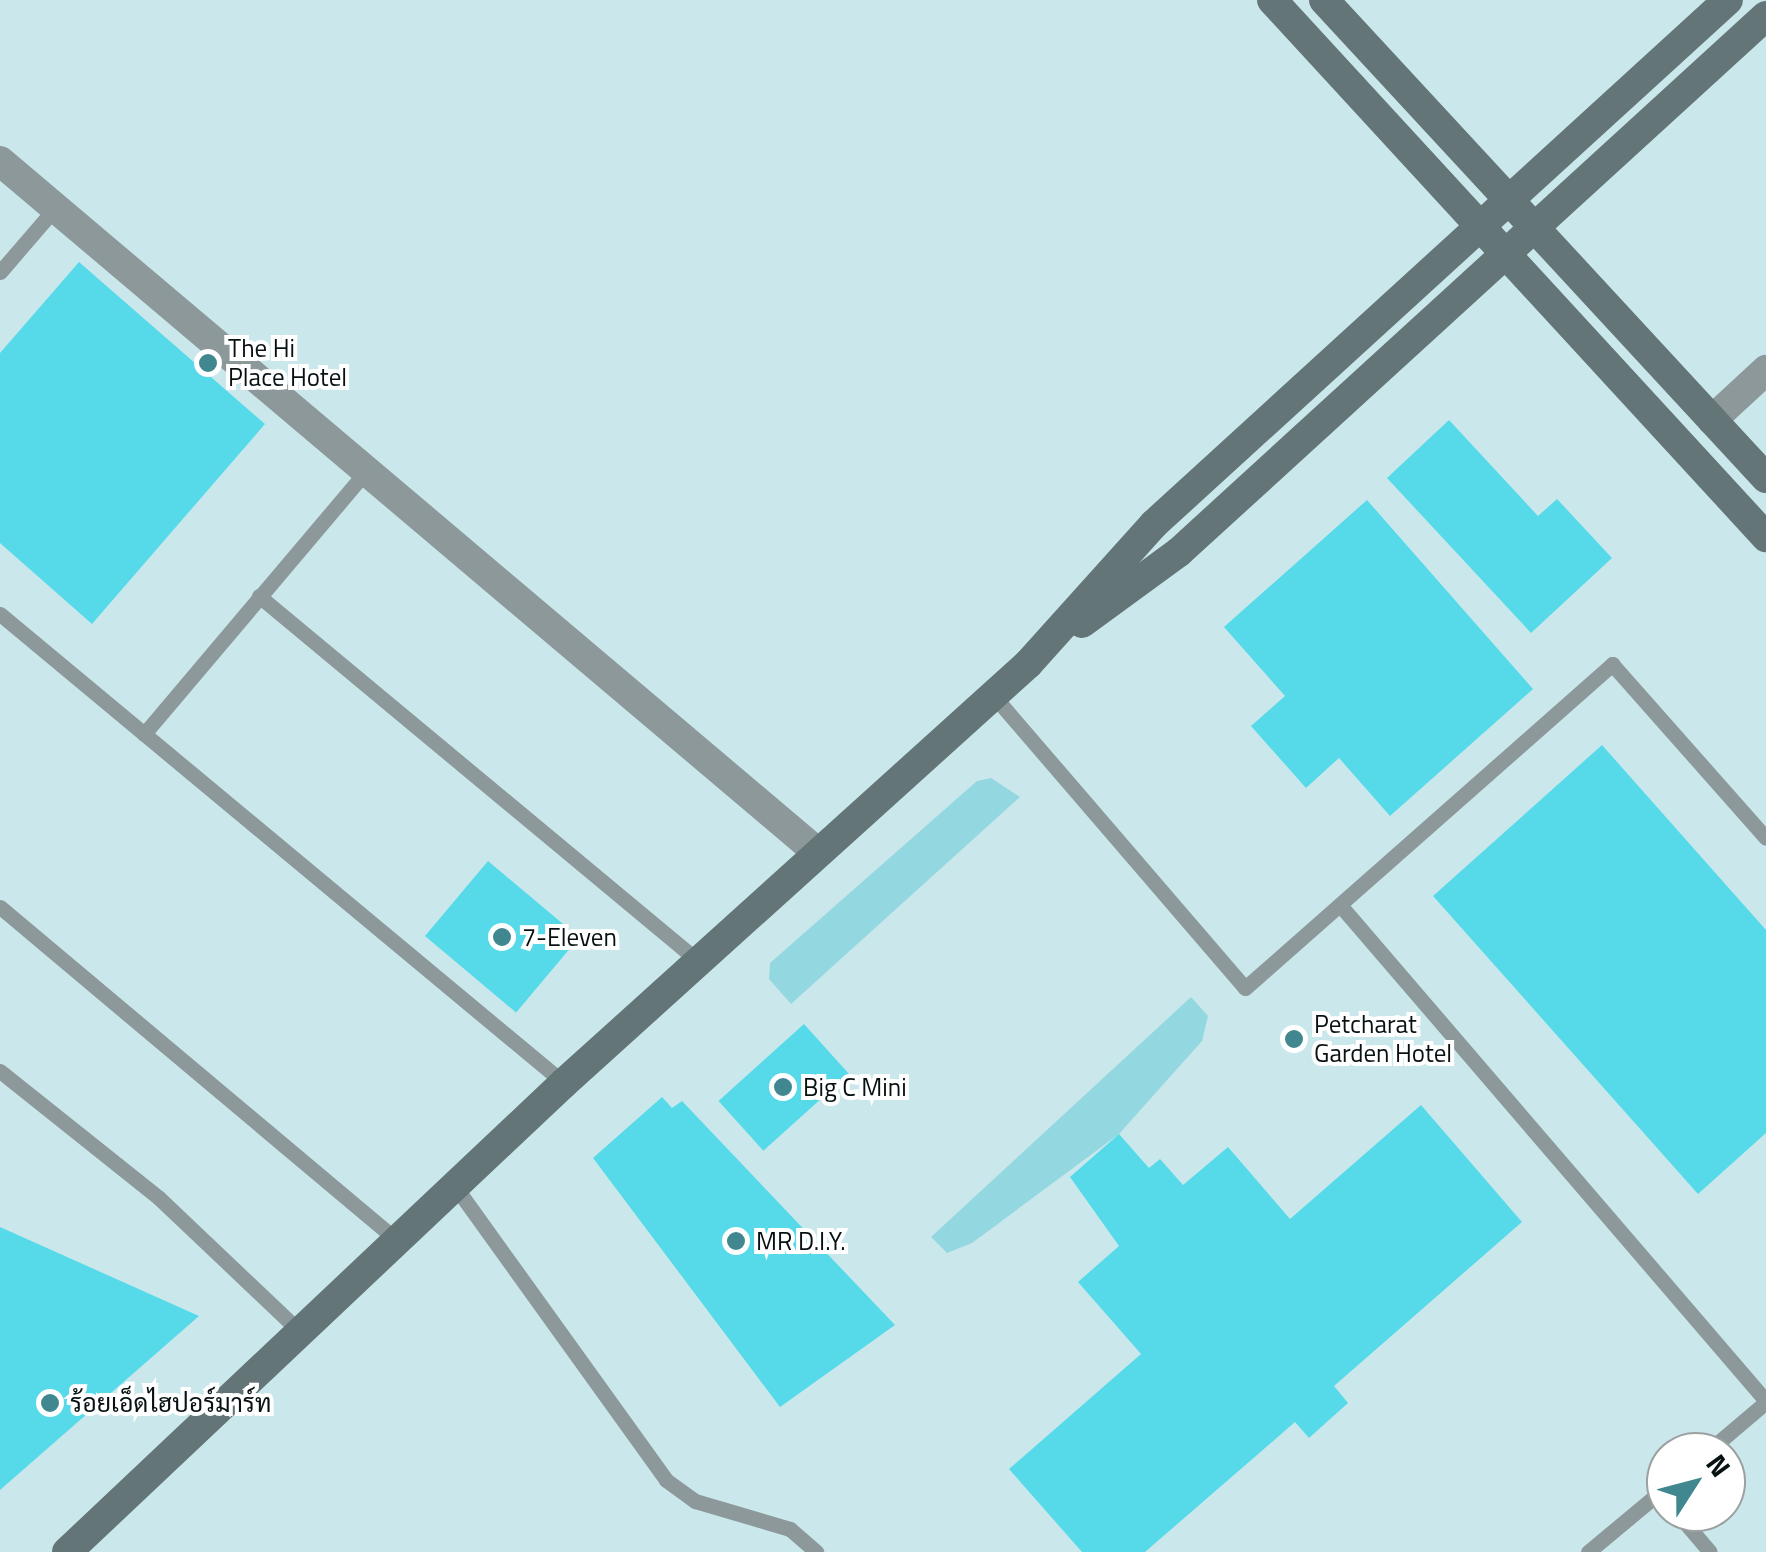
<!DOCTYPE html>
<html>
<head>
<meta charset="utf-8">
<style>
	body { margin:0 }
	#map { position:relative; width:1766px; height:1552px; overflow:hidden; background:#cae8eb; font-family:"Titillium Web",Sarabun,sans-serif }
	div>[style] { position:absolute }
	.green>* { inset:0; background:#93d8e0 }
	.building>* { inset:0; background:#56dae9; transform-origin:0 0 }
	.lane>* { height:15px; margin:-7.5px; padding:0 7.5px; transform-origin:7.5px; border-radius:7.5px; background:#8c9899 }
	.street>* { height:30px; margin:-15px; padding:0 15px; transform-origin:15px; border-radius:15px; background:#8c9899 }
	.secondary>* { height:30px; margin:-15px; padding:0 15px; transform-origin:15px; border-radius:15px; background:#637577 }
	.dots>* { width:28px; height:28px; translate:-50% -50%; box-sizing:border-box; border:5px solid #fff; border-radius:50% }
	span { translate:-50% -50%; white-space:nowrap; text-align:center; line-height:1.15; -webkit-text-stroke:8px #fff; paint-order:stroke }
	.poi-label { font-size:25px; color:#071112 }
	.left { translate:0 -50%; text-align:left }
	.north { position:absolute; left:1646px; top:1432px; width:100px; height:100px; box-sizing:border-box; background:#fff; border:2px solid #9ca0a0; border-radius:50%; rotate:54deg; font-size:28px; font-weight:700; line-height:40px; text-align:center; color:#071112 }
	.north::after { content:''; display:block; margin:auto; width:35px; height:45px; background:#40878f; clip-path:polygon(50% 0,100% 100%,50% 72%,0 100%) }
</style>
</head>
<body>
<div id="map">
	<div class="green">
		<div style="clip-path:polygon(991px 778px,1020px 797px,791px 1004px,769px 979px,770px 963px,977px 781px)"></div>
		<div style="clip-path:polygon(1191px 997px,1208px 1016px,1202px 1041px,1119px 1134px,972px 1243px,947px 1253px,931px 1237px)"></div>
	</div>
	<div class="building">
		<div style="clip-path:polygon(79px 262px,265px 424px,92px 624px,0 543px,0 353px)"></div>
		<div style="clip-path:polygon(1449px 420px,1538px 516px,1557px 499px,1612px 558px,1531px 633px,1387px 478px)"></div>
		<div style="clip-path:polygon(1367px 500px,1533px 689px,1390px 816px,1339px 758px,1306px 788px,1251px 726px,1285px 696px,1224px 627px)"></div>
		<div style="clip-path:polygon(1602px 745px,1766px 930px,1766px 1133px,1698px 1194px,1433px 896px)"></div>
		<div style="left:488px;top:861px;width:119px;height:98px;rotate:40deg"></div>
		<div style="left:804px;top:1024px;width:67px;height:115px;rotate:48deg"></div>
		<div style="clip-path:polygon(662px 1097px,672px 1108px,682px 1101px,895px 1325px,780px 1407px,593px 1158px)"></div>
		<div style="clip-path:polygon(1421px 1105px,1522px 1222px,1334px 1386px,1348px 1403px,1309px 1438px,1295px 1422px,1145px 1552px,1082px 1552px,1009px 1469px,1141px 1354px,1078px 1282px,1119px 1246px,1070px 1177px,1119px 1134px,1149px 1168px,1160px 1159px,1183px 1185px,1228px 1147px,1290px 1219px)"></div>
		<div style="clip-path:polygon(0 1227px,199px 1316px,0 1490px)"></div>
	</div>
	<div class="lane">
		<div style="left:0;top:272px;width:84px;rotate:-49.3deg"></div>
		<div style="left:259px;top:596px;width:571px;rotate:39.74deg"></div>
		<div style="left:0;top:614px;width:734px;rotate:39.75deg"></div>
		<div style="left:993px;top:695px;width:386px;rotate:49.3deg"></div>
		<div style="left:1245px;top:988px;width:490px;rotate:-41.4deg"></div>
		<div style="left:1612px;top:664px;width:232px;rotate:48.5deg"></div>
		<div style="left:144px;top:734px;width:344px;rotate:-49.8deg"></div>
		<div style="left:1340px;top:905px;width:654px;rotate:49.34deg"></div>
		<div style="left:0;top:907px;width:521px;rotate:40.02deg"></div>
		<div style="left:0;top:1071px;width:203px;rotate:38.6deg"></div>
		<div style="left:159px;top:1198px;width:195px;rotate:43.5deg"></div>
		<div style="left:457px;top:1189px;width:358px;rotate:54.3deg"></div>
		<div style="left:666px;top:1480px;width:36px;rotate:36deg"></div>
		<div style="left:695px;top:1501px;width:99px;rotate:16.4deg"></div>
		<div style="left:790px;top:1529px;width:35px;rotate:41deg"></div>
		<div style="left:1707px;top:1452px;width:77px;rotate:-40.3deg"></div>
		<div style="left:1676px;top:1512px;width:52px;rotate:49.6deg"></div>
		<div style="left:1588px;top:1552px;width:102px;rotate:-39.8deg"></div>
	</div>
	<div class="street">
		<div style="left:0;top:161px;width:1070px;rotate:40.22deg"></div>
		<div style="left:1712px;top:420px;width:74px;rotate:-42.8deg"></div>
	</div>
	<div class="secondary">
		<div style="left:1272px;top:0;width:730px;rotate:47.39deg"></div>
		<div style="left:1324px;top:0;width:651px;rotate:47.24deg"></div>
		<div style="left:1082px;top:623px;width:120px;rotate:-36.2deg"></div>
		<div style="left:1179px;top:552px;width:795px;rotate:-42.4deg"></div>
		<div style="left:67px;top:1552px;width:683px;rotate:-43.34deg"></div>
		<div style="left:564px;top:1083px;width:625px;rotate:-42.08deg"></div>
		<div style="left:1028px;top:664px;width:188px;rotate:-48deg"></div>
		<div style="left:1154px;top:524px;width:777px;rotate:-42.39deg"></div>
	</div>
	<div class="dots">
		<div style="left:208px;top:363px;background:#40878f"></div>
		<div style="left:502px;top:937px;background:#40878f"></div>
		<div style="left:1294px;top:1039px;background:#40878f"></div>
		<div style="left:783px;top:1087px;background:#40878f"></div>
		<div style="left:736px;top:1241px;background:#40878f"></div>
		<div style="left:50px;top:1403px;background:#40878f"></div>
	</div>
	<div class="poi-label">
		<span class="left" style="left:228px;top:363px">The Hi<br>Place Hotel</span>
		<span class="left" style="left:522px;top:937px">7-Eleven</span>
		<span class="left" style="left:1314px;top:1039px">Petcharat<br>Garden Hotel</span>
		<span class="left" style="left:803px;top:1087px">Big C Mini</span>
		<span class="left" style="left:756px;top:1241px">MR D.I.Y.</span>
		<span class="left" style="left:70px;top:1403px">ร้อยเอ็ดไฮปอร์มาร์ท</span>
	</div>
	<div class="north">N</div>
</div>
</body>
</html>
